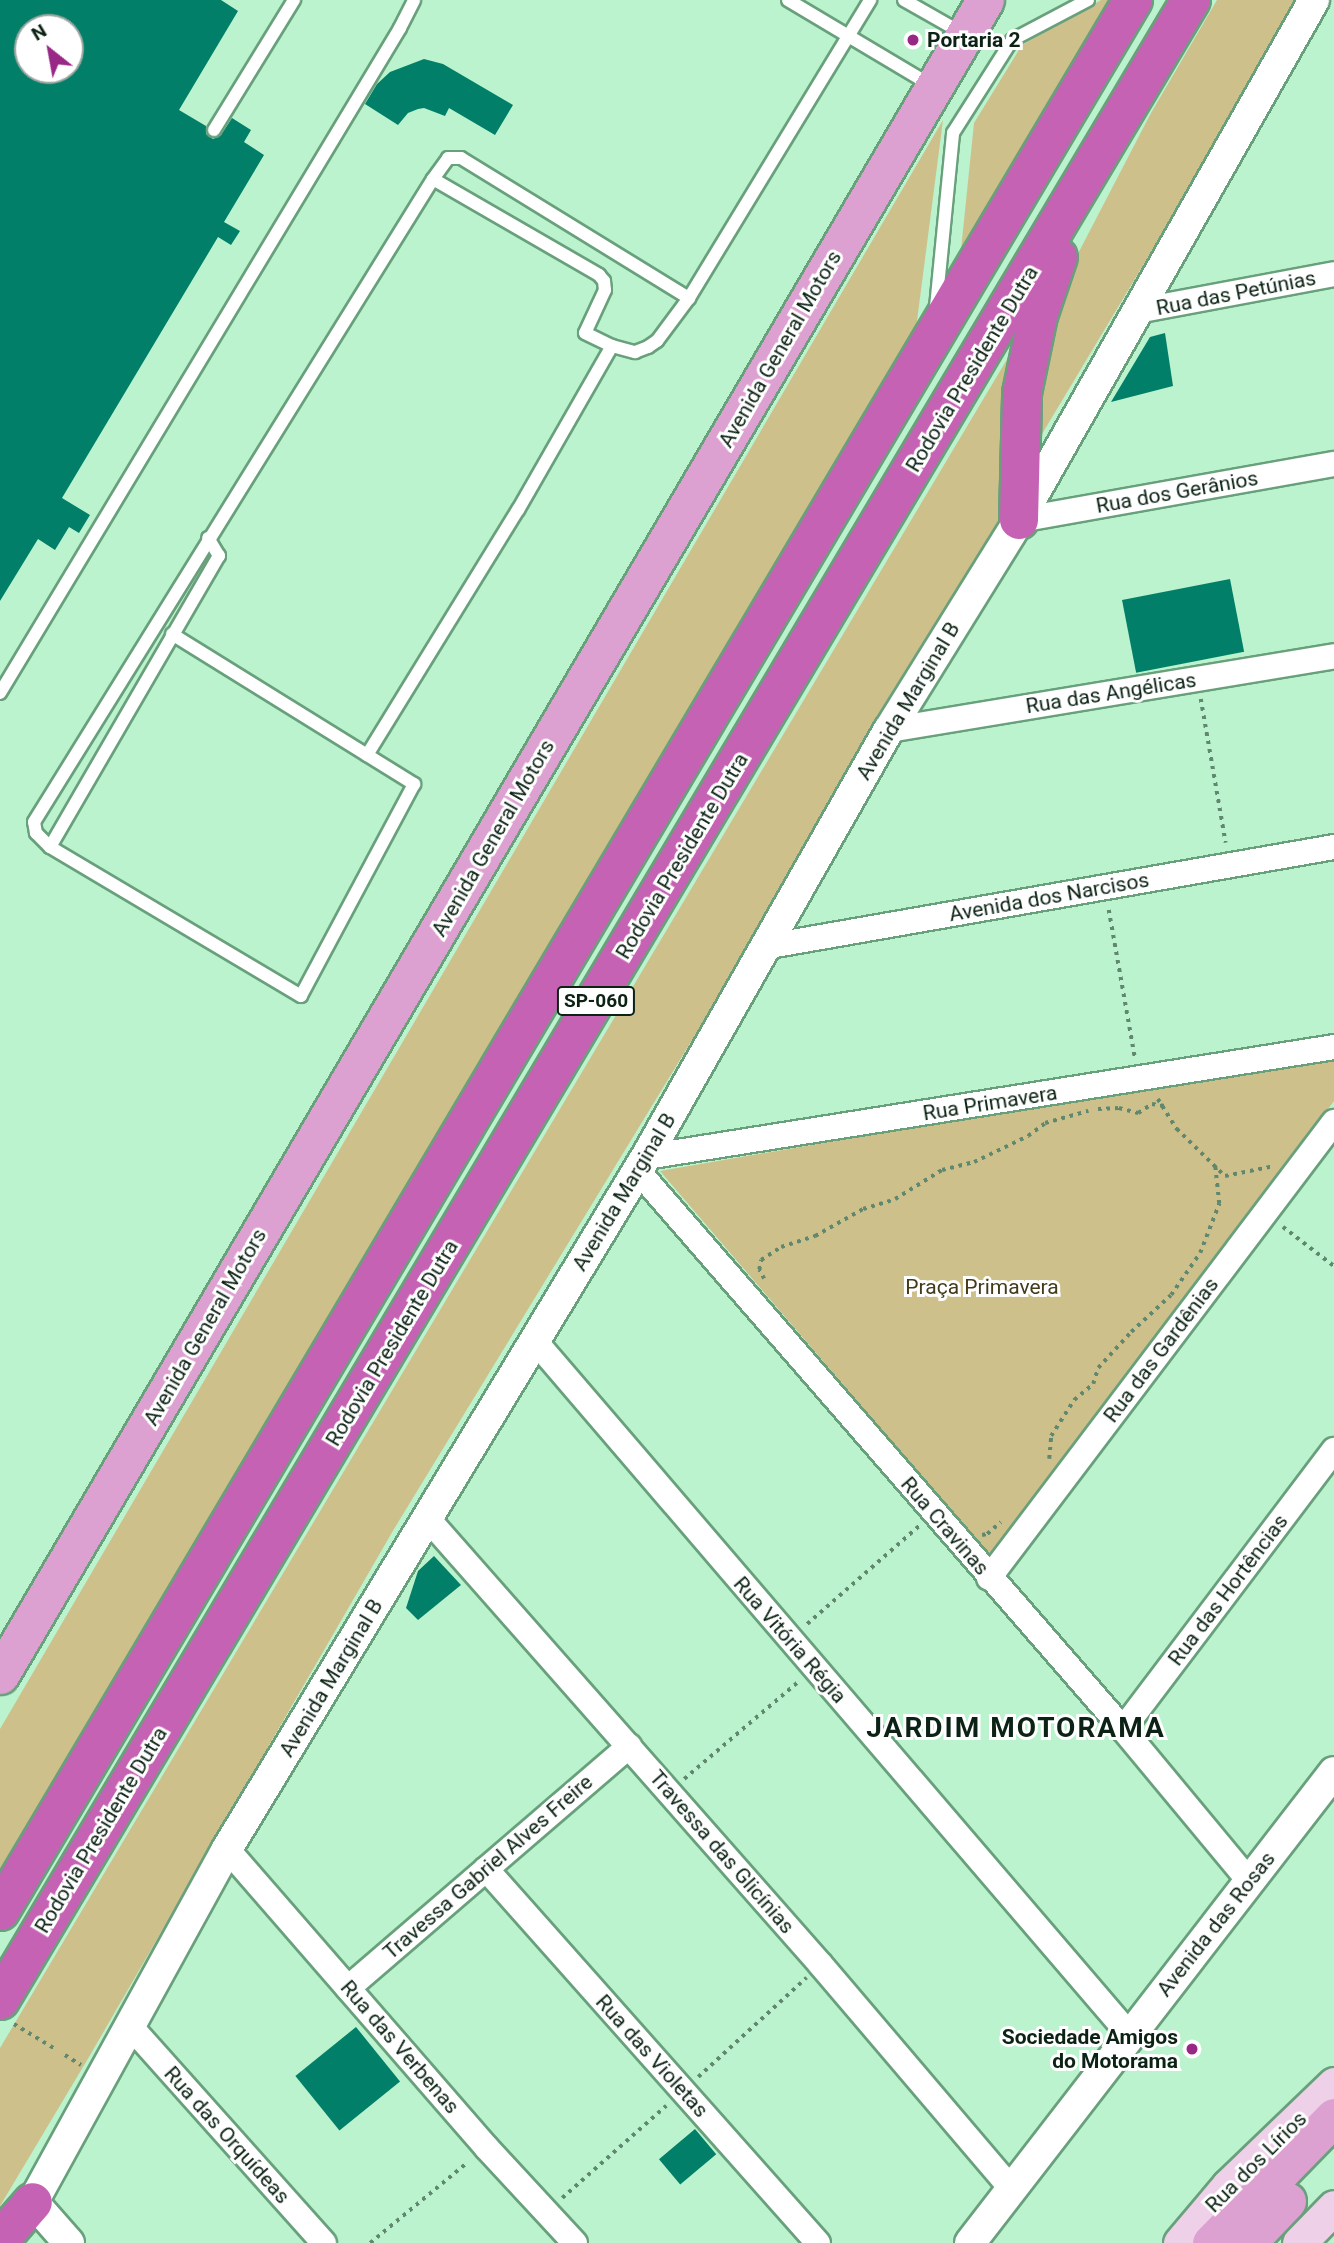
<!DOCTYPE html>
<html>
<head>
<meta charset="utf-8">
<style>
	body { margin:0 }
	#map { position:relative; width:1334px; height:2243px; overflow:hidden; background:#baf3cd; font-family:Roboto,sans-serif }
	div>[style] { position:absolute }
	.green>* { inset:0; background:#cec08b }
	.building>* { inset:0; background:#027f69; transform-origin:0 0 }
	.path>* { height:3.5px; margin-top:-1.75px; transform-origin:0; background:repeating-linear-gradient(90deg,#60886e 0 3.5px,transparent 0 8.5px) }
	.roads { filter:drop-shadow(2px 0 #69a07c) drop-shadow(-2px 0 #69a07c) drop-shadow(0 2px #69a07c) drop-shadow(0 -2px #69a07c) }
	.service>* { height:12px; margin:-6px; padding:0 6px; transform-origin:6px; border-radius:6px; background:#fff }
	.minor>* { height:24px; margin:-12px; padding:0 12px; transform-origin:12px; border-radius:12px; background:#fff }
	.tertiary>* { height:30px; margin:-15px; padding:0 15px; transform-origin:15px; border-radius:15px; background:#fff }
	.secondary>* { height:33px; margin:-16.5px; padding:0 16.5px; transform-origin:16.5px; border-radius:16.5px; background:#eed0e8 }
	.primary>* { height:37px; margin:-18.5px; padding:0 18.5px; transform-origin:18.5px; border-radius:18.5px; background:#dda1d1 }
	.motorway>* { height:38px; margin:-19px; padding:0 19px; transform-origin:19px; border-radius:19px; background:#c662b3 }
	.dots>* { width:19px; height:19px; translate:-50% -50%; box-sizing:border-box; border:4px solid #fff; border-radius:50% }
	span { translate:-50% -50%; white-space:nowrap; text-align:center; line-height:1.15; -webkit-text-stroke:6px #fff; paint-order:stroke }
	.shield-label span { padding:2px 5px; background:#fff; border:2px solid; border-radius:5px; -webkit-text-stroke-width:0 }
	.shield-label { font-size:19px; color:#0b2214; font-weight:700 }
	.poi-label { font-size:21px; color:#0b2214; font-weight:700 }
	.left { translate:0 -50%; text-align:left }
	.right { translate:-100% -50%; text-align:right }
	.street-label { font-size:21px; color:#0b2214 }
	.park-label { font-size:21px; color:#443b1a }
	.district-label { font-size:28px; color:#0b2214; font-weight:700; letter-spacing:2px }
	.north { position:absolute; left:14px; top:14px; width:70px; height:70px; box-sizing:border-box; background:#fff; border:2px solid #9da7a1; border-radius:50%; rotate:329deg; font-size:19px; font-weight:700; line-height:28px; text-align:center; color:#0b2214 }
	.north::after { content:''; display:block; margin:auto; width:24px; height:32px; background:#982786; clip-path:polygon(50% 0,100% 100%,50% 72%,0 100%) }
</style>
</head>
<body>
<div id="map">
	<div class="green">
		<div style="clip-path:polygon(1101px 0,1112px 0,961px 250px,974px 123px,1022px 45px)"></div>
		<div style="clip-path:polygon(1217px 0,1302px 0,1039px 439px,1037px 391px,1058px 292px,1151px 113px)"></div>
		<div style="clip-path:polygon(943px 120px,914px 344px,0 1881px,0 1729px)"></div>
		<div style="clip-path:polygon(1009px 356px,1010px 479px,1006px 525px,394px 1529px,89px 2057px,0 2206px,0 2048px)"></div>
		<div style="clip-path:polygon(1334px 1055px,1334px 1101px,990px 1556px,660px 1171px)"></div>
	</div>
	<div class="building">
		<div style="clip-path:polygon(evenodd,0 0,221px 0,238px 11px,179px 110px,206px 126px,206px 134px,213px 139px,221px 135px,232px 118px,251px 130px,244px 142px,264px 155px,224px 222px,240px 231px,231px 245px,218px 237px,62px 498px,90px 515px,79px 533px,69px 527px,55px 550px,38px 539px,0 601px,0 0,28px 28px,70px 28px,70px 70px,28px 70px,28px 28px)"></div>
		<div style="clip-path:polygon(424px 59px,443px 64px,513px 105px,495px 135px,449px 108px,445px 116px,424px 108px,418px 109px,408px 113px,398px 125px,365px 104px,377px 84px,390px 72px)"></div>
		<div style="clip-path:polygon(1165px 333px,1173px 386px,1111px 402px,1150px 337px)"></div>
		<div style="left:1230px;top:579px;width:74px;height:110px;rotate:79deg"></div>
		<div style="clip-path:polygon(434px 1556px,461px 1585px,418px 1620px,406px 1608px,418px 1571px)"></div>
		<div style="left:356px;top:2027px;width:70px;height:78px;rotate:51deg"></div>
		<div style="left:695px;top:2129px;width:33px;height:47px;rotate:50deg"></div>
	</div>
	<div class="path">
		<div style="left:1201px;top:699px;width:146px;rotate:80.2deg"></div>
		<div style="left:1109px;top:910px;width:149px;rotate:80deg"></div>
		<div style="left:1158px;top:1099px;width:36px;rotate:58deg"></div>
		<div style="left:1177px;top:1129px;width:67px;rotate:44.4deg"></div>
		<div style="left:1225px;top:1176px;width:50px;rotate:-11.5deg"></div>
		<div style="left:1098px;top:1109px;width:21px;rotate:-3deg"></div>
		<div style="left:1119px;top:1108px;width:20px;rotate:15deg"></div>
		<div style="left:1138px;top:1113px;width:17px;rotate:-33deg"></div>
		<div style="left:1152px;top:1104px;width:13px;rotate:9deg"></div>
		<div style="left:1283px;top:1227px;width:64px;rotate:37.4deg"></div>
		<div style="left:764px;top:1279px;width:10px;rotate:-119deg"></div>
		<div style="left:759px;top:1270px;width:10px;rotate:-79deg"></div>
		<div style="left:761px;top:1260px;width:24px;rotate:-33deg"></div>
		<div style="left:781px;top:1247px;width:36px;rotate:-18deg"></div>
		<div style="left:815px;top:1236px;width:55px;rotate:-29.4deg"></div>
		<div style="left:863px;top:1209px;width:34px;rotate:-17deg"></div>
		<div style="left:895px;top:1199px;width:55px;rotate:-31.7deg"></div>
		<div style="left:942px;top:1170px;width:33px;rotate:-14deg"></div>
		<div style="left:974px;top:1162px;width:60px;rotate:-25.7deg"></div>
		<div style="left:1028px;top:1136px;width:21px;rotate:-37deg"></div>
		<div style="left:1045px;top:1123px;width:45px;rotate:-15.6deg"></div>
		<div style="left:1049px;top:1459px;width:23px;rotate:-85deg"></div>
		<div style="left:1051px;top:1436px;width:43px;rotate:-57.4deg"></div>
		<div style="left:1074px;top:1400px;width:25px;rotate:-40deg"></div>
		<div style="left:1093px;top:1384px;width:17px;rotate:-73deg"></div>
		<div style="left:1098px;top:1368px;width:49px;rotate:-47.5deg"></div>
		<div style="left:1131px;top:1332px;width:54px;rotate:-42.8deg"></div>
		<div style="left:1171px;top:1295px;width:51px;rotate:-55.4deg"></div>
		<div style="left:1200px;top:1253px;width:53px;rotate:-68.8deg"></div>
		<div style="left:1219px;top:1204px;width:38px;rotate:-96deg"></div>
		<div style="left:982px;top:1535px;width:5px;rotate:-11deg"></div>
		<div style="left:987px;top:1534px;width:18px;rotate:-41deg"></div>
		<div style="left:807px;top:1624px;width:150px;rotate:-41.2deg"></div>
		<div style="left:684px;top:1779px;width:150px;rotate:-40.4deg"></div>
		<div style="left:14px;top:2024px;width:50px;rotate:31.2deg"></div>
		<div style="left:65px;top:2055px;width:19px;rotate:32deg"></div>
		<div style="left:698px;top:2077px;width:147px;rotate:-42.5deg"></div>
		<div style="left:562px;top:2198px;width:139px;rotate:-41.5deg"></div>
		<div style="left:370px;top:2243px;width:127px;rotate:-39.6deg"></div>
	</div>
	<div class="roads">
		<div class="service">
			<div style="left:788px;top:0;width:168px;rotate:30.8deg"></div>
			<div style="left:904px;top:0;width:67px;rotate:29.6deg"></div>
			<div style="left:214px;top:130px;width:153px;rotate:-58.4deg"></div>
			<div style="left:433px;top:179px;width:26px;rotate:-54deg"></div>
			<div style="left:448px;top:158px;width:13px"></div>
			<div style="left:461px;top:158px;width:268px;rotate:31.6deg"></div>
			<div style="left:936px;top:307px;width:175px;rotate:-84.4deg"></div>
			<div style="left:953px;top:133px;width:110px;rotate:-57.6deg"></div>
			<div style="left:1012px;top:40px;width:86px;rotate:-27.8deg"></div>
			<div style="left:172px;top:634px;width:285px;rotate:31.8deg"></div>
			<div style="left:414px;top:784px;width:240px;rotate:118.1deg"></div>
			<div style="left:301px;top:996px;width:292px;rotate:-149.3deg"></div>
			<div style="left:50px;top:847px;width:20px;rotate:-135deg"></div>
			<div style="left:36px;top:833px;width:11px;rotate:-100deg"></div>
			<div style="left:34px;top:822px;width:757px;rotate:-58.18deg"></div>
			<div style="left:433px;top:179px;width:192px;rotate:30deg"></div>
			<div style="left:599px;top:275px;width:8px;rotate:50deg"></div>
			<div style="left:604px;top:281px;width:9px;rotate:84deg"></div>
			<div style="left:605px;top:290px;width:47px;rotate:114.9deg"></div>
			<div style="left:585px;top:333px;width:30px;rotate:26deg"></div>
			<div style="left:612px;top:346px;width:24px;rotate:15deg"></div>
			<div style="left:635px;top:352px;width:14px;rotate:-21deg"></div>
			<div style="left:648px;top:347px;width:11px;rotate:-34deg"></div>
			<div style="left:657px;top:341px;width:54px;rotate:-53.3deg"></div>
			<div style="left:689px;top:298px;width:349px;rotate:-58.7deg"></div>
			<div style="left:0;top:693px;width:776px;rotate:-58.97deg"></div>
			<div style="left:400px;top:28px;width:31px;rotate:-63deg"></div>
			<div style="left:367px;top:755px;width:288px;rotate:-58.4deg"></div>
			<div style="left:518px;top:510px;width:189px;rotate:-60.2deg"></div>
			<div style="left:50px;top:847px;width:337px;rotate:-59.9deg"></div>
			<div style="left:219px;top:556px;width:21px;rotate:-121deg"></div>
		</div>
		<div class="minor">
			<div style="left:1137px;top:311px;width:200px;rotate:-10.6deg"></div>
			<div style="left:1019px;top:520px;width:320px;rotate:-10.1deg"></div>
			<div style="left:889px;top:730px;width:451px;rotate:-9.4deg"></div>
			<div style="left:764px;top:947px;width:579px;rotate:-9.95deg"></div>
			<div style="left:646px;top:1157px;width:697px;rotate:-9.08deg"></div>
			<div style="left:638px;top:1171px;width:739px;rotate:49deg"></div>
			<div style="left:1123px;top:1729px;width:199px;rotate:50.3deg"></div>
			<div style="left:535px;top:1341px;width:913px;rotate:49.4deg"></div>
			<div style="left:428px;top:1519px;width:594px;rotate:48.61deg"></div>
			<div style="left:821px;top:1965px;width:293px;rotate:49.6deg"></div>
			<div style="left:989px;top:1578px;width:572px;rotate:-52.89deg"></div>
			<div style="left:1123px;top:1729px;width:350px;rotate:-52.9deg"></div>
			<div style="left:227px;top:1849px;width:395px;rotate:49deg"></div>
			<div style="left:486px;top:2147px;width:131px;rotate:47.2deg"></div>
			<div style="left:486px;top:1869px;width:500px;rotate:48.4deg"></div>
			<div style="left:348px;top:1988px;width:371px;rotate:-40.7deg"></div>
			<div style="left:130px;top:2026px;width:291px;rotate:48.2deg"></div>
		</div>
		<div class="tertiary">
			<div style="left:69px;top:2243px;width:55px;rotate:-131.3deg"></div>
			<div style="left:33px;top:2202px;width:403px;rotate:-61.2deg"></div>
			<div style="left:227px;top:1849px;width:809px;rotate:-58.81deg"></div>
			<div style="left:646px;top:1157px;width:491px;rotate:-60.4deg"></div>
			<div style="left:889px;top:730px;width:247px;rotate:-58.2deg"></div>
			<div style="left:1019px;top:520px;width:598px;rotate:-60.43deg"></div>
			<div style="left:970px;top:2243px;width:595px;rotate:-52.3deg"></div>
		</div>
		<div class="secondary">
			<div style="left:1180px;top:2243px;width:75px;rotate:-49.9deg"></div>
			<div style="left:1228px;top:2186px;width:147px;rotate:-43.9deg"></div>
			<div style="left:1299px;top:2243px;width:50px;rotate:-45.8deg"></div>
		</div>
		<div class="primary">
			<div style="left:0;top:1675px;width:1943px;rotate:-59.54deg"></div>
			<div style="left:1211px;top:2243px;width:176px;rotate:-45.7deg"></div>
			<div style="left:1247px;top:2243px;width:58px;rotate:-46.4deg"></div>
		</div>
		<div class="motorway">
			<div style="left:1019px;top:520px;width:127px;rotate:-88.6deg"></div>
			<div style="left:1022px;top:393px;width:79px;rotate:-78.3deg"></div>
			<div style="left:1038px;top:316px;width:62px;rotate:-71.3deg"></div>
			<div style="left:0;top:1911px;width:2222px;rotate:-59.34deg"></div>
			<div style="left:0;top:2000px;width:2328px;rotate:-59.23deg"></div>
			<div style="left:0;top:2240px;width:50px;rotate:-49deg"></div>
		</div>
	</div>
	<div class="dots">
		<div style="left:913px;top:40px;background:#982786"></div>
		<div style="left:1192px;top:2049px;background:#982786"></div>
	</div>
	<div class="shield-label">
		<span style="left:596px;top:1001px">SP-060</span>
	</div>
	<div class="poi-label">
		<span class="left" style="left:927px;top:40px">Portaria 2</span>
		<span class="right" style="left:1178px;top:2049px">Sociedade Amigos<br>do Motorama</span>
	</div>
	<div class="street-label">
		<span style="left:1236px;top:293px;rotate:-11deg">Rua das Petúnias</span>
		<span style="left:780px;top:349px;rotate:-60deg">Avenida General Motors</span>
		<span style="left:972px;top:369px;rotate:-59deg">Rodovia Presidente Dutra</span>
		<span style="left:1177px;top:492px;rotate:-10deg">Rua dos Gerânios</span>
		<span style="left:1111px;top:693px;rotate:-9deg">Rua das Angélicas</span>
		<span style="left:908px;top:701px;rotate:-59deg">Avenida Marginal B</span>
		<span style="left:493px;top:838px;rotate:-60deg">Avenida General Motors</span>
		<span style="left:682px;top:856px;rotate:-59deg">Rodovia Presidente Dutra</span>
		<span style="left:1049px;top:897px;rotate:-10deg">Avenida dos Narcisos</span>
		<span style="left:990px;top:1103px;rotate:-9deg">Rua Primavera</span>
		<span style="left:624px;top:1192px;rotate:-59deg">Avenida Marginal B</span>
		<span style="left:205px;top:1327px;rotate:-60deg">Avenida General Motors</span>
		<span style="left:392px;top:1343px;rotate:-59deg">Rodovia Presidente Dutra</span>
		<span style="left:1161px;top:1350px;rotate:-53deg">Rua das Gardênias</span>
		<span style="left:945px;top:1526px;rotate:49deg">Rua Cravinas</span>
		<span style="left:1228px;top:1590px;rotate:-53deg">Rua das Hortências</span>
		<span style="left:790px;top:1640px;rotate:49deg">Rua Vitória Régia</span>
		<span style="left:331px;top:1678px;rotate:-59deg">Avenida Marginal B</span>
		<span style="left:101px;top:1830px;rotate:-59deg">Rodovia Presidente Dutra</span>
		<span style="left:722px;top:1852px;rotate:49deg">Travessa das Glicínias</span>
		<span style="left:488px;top:1867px;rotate:-41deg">Travessa Gabriel Alves Freire</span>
		<span style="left:1216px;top:1924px;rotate:-52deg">Avenida das Rosas</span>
		<span style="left:400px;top:2047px;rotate:49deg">Rua das Verbenas</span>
		<span style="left:652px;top:2056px;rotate:48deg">Rua das Violetas</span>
		<span style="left:227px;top:2135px;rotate:48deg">Rua das Orquídeas</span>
		<span style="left:1256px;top:2162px;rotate:-45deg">Rua dos Lírios</span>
	</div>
	<div class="park-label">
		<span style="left:982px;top:1287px">Praça Primavera</span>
	</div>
	<div class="district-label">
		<span style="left:1016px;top:1728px">JARDIM MOTORAMA</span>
	</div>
	<div class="north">N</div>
</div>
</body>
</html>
